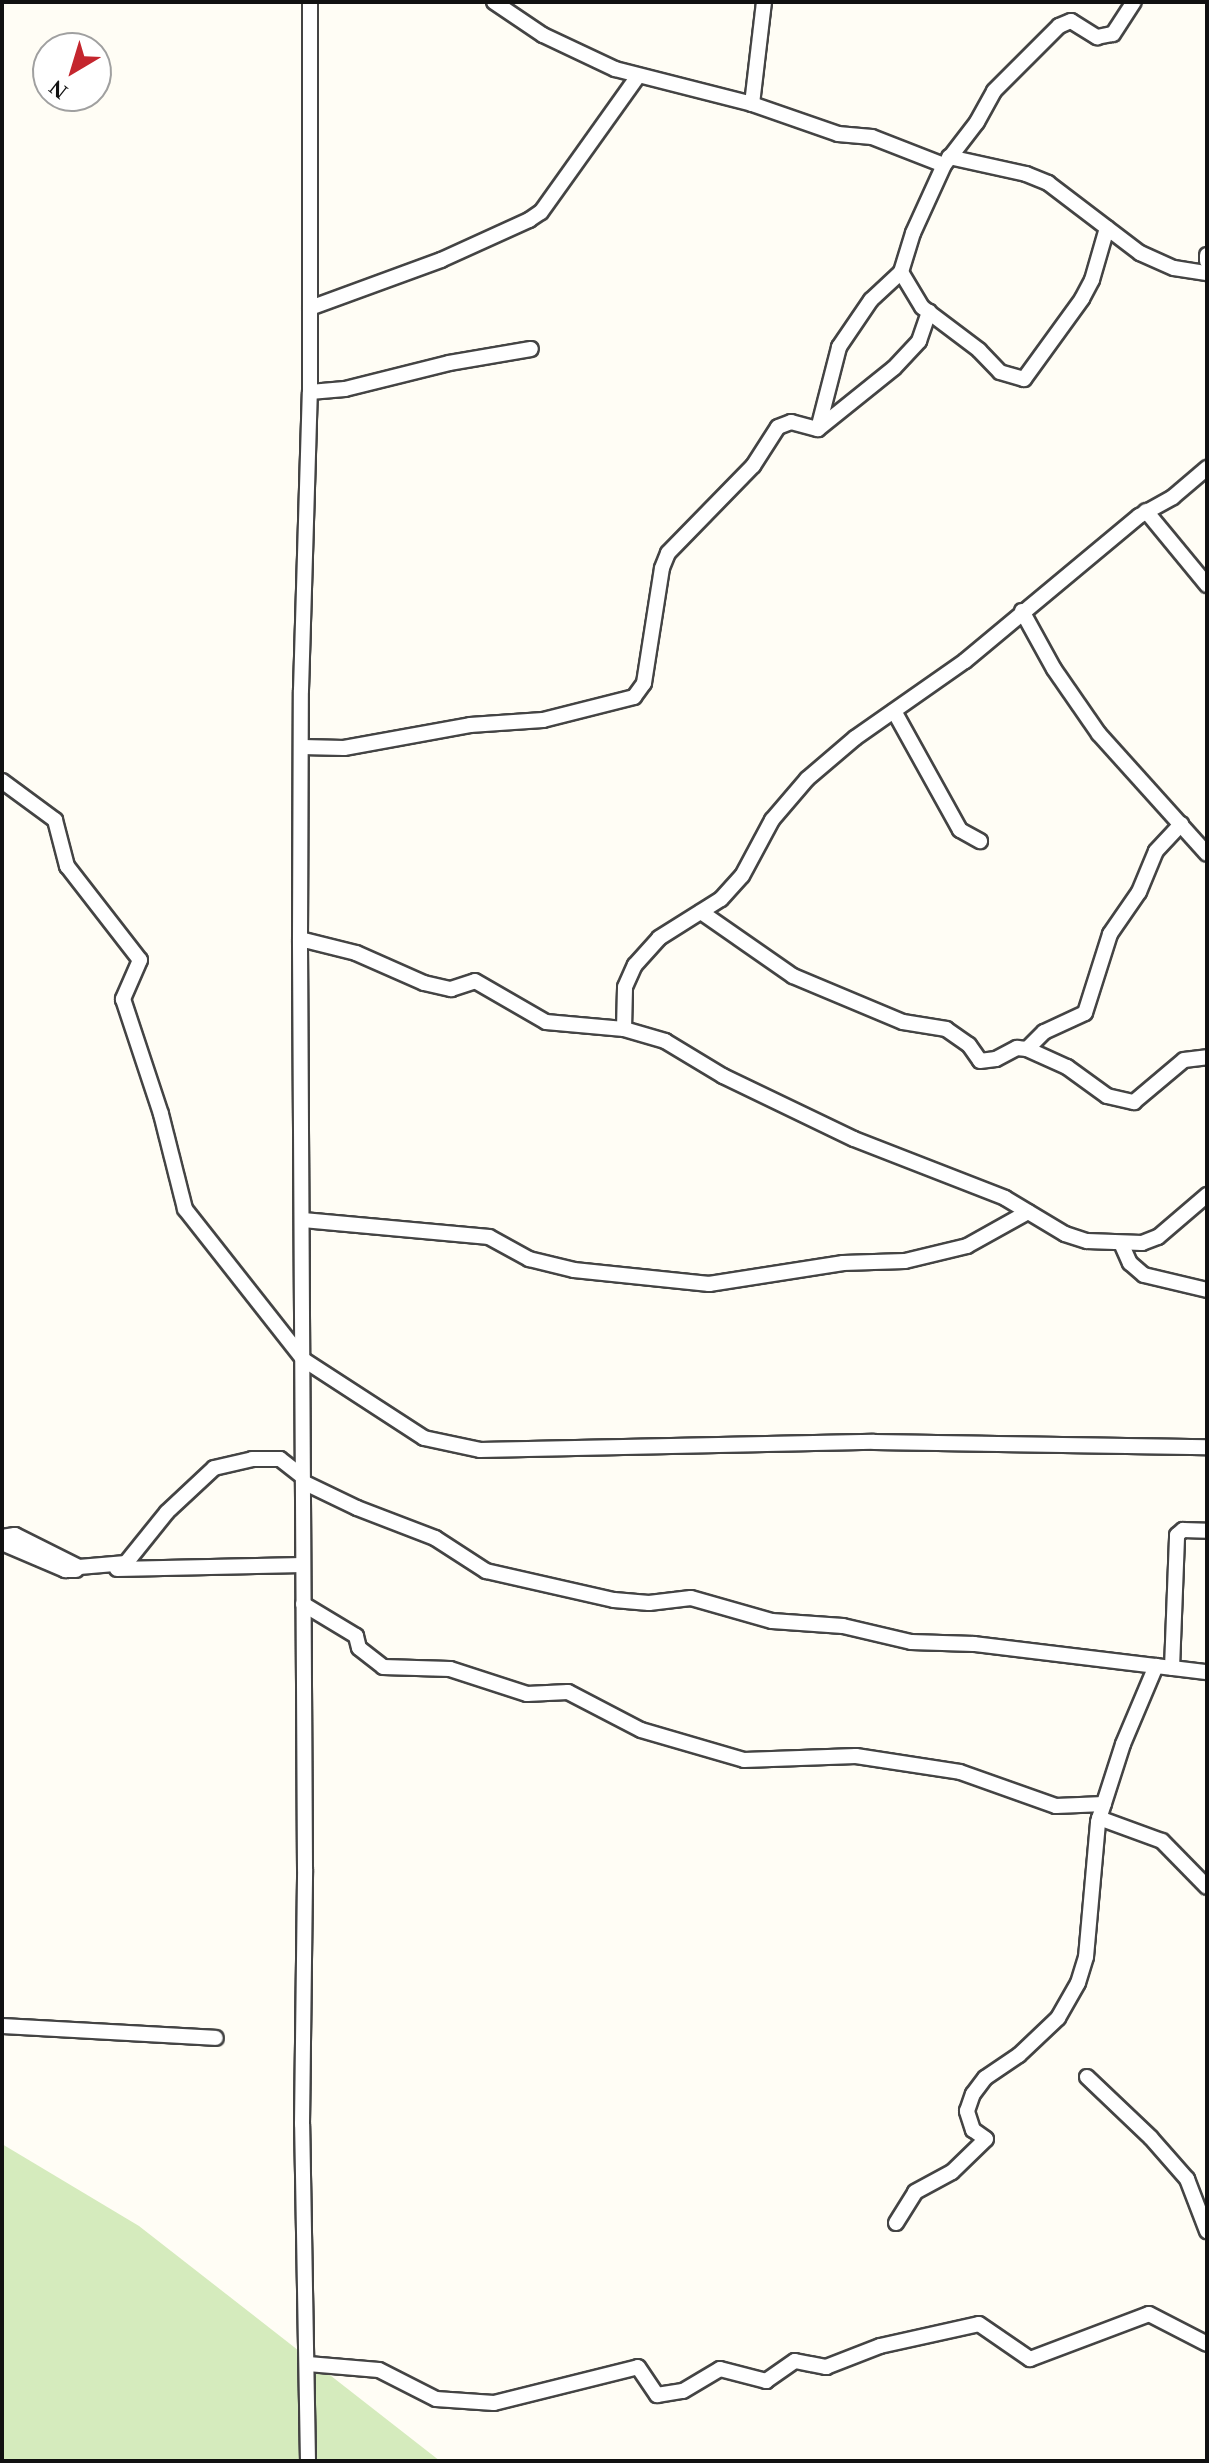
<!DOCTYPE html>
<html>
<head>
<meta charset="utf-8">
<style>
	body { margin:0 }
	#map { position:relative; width:1209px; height:2463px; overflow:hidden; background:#fffdf5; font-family:Georgia,serif }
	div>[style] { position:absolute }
	.green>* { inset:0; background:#d5ebbd }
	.roads { filter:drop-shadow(2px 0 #444) drop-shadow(-2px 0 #444) drop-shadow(0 2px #444) drop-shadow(0 -2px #444) }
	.minor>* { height:14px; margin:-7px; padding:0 7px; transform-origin:7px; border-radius:7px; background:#fff }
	span { translate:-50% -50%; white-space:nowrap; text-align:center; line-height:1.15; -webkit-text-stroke:8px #fff; paint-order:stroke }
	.frame { position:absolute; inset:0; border:4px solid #111; pointer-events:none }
	.north { position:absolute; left:32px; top:32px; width:80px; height:80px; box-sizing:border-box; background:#fff; border:2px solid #a0a0a0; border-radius:50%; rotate:218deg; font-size:22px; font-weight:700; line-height:32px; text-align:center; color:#111 }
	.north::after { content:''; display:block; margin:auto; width:28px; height:36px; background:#c4262e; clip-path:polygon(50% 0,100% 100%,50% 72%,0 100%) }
</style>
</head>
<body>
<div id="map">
	<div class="green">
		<div style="clip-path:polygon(2px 2144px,139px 2226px,440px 2461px,2px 2461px)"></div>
	</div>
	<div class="roads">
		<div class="minor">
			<div style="left:494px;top:2px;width:59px;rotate:34deg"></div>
			<div style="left:543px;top:35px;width:80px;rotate:25.3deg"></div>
			<div style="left:615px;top:69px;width:141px;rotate:14.3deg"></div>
			<div style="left:752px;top:104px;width:91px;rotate:19.2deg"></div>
			<div style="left:838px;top:134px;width:34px;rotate:5deg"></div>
			<div style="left:872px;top:137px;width:77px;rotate:21.3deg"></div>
			<div style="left:752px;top:104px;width:103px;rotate:-83.3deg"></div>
			<div style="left:949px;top:157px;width:79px;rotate:12.4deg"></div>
			<div style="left:1026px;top:174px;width:24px;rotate:22deg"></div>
			<div style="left:1048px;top:183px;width:116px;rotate:37.3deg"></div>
			<div style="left:1140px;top:253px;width:37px;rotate:24deg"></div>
			<div style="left:1174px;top:268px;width:33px;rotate:9deg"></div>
			<div style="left:1107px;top:228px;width:54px;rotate:106.1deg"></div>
			<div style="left:1092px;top:280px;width:21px;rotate:118deg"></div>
			<div style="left:1082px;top:299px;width:99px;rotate:125.9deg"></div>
			<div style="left:1024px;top:379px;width:25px;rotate:-164deg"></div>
			<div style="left:1000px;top:372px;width:30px;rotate:-134deg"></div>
			<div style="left:979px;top:350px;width:71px;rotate:-143deg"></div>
			<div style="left:922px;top:307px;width:41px;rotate:-121deg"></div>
			<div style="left:901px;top:272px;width:41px;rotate:-72.9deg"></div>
			<div style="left:913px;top:233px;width:75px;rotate:-65.5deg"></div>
			<div style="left:944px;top:165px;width:54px;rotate:-52.5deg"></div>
			<div style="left:977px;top:122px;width:35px;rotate:-61deg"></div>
			<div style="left:994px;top:91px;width:92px;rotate:-45deg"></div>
			<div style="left:1059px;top:26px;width:13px;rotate:-23deg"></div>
			<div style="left:1071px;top:21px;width:31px;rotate:32deg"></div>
			<div style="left:1097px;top:37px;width:16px;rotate:-11deg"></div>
			<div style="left:1113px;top:34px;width:38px;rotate:-57deg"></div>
			<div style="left:1207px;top:255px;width:6px;rotate:90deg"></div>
			<div style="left:310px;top:308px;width:140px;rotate:-20.1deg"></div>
			<div style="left:441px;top:260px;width:97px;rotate:-24.4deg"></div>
			<div style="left:529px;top:220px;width:14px;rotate:-34deg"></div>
			<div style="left:541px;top:212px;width:167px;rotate:-54.5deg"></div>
			<div style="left:310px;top:392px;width:35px;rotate:-5deg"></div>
			<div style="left:345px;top:389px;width:107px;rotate:-14deg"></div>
			<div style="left:449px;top:363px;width:83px;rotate:-9.7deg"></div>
			<div style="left:818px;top:429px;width:85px;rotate:-75.6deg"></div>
			<div style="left:839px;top:347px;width:57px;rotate:-55.8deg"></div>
			<div style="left:871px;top:300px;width:41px;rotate:-43deg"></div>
			<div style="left:818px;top:429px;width:97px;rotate:-38.8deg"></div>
			<div style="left:894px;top:368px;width:37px;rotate:-47deg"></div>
			<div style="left:919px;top:341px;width:31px;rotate:-71deg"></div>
			<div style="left:1146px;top:511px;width:96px;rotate:50.5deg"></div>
			<div style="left:1022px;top:611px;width:66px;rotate:61.1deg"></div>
			<div style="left:1054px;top:669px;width:79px;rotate:55.3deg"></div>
			<div style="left:1099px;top:734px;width:161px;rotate:48deg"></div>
			<div style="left:894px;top:711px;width:136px;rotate:61deg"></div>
			<div style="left:960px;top:830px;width:23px;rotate:29deg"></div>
			<div style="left:302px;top:747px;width:42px;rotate:1.4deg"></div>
			<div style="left:344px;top:748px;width:128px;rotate:-10.3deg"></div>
			<div style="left:470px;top:725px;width:73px;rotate:-3.9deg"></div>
			<div style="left:543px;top:720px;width:94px;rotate:-14.2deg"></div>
			<div style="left:634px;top:697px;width:17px;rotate:-54deg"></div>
			<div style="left:644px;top:683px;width:116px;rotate:-81.1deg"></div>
			<div style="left:662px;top:568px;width:16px;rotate:-68deg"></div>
			<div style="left:668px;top:553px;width:122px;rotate:-45.7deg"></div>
			<div style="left:753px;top:466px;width:46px;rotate:-57.3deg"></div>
			<div style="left:778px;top:427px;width:14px;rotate:-21deg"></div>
			<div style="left:791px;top:422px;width:28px;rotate:15deg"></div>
			<div style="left:2px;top:781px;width:66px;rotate:36.3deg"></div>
			<div style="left:55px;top:820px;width:48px;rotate:75.4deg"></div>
			<div style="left:67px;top:866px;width:119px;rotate:52.2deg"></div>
			<div style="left:140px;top:960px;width:43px;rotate:113.6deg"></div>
			<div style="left:123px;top:999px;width:121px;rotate:71.7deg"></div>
			<div style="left:161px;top:1114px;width:98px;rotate:75.8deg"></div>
			<div style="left:185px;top:1209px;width:192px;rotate:51.8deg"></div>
			<div style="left:304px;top:1360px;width:143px;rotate:33deg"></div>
			<div style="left:424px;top:1438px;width:57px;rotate:12.1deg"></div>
			<div style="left:480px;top:1450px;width:394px;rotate:-1.2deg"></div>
			<div style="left:874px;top:1442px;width:333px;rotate:0.9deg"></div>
			<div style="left:701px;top:912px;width:112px;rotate:34.8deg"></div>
			<div style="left:793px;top:976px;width:119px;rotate:22.7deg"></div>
			<div style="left:903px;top:1022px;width:44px;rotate:9.2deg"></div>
			<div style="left:946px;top:1029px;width:28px;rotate:35deg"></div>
			<div style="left:969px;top:1045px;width:19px;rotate:55deg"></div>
			<div style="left:980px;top:1061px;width:16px;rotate:-7deg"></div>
			<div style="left:996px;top:1059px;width:24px;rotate:-28deg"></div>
			<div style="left:1017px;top:1048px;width:10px;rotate:6deg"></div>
			<div style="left:1027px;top:1049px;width:44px;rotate:24.2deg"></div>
			<div style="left:1067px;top:1067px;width:49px;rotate:35.9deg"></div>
			<div style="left:1107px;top:1096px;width:28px;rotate:13deg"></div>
			<div style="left:1134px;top:1102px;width:65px;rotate:-40deg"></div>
			<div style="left:1184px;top:1060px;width:23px;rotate:-7deg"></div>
			<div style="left:300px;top:939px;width:58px;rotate:14deg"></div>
			<div style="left:356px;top:953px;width:74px;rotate:23.8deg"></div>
			<div style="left:424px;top:983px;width:28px;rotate:13deg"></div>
			<div style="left:451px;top:989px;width:25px;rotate:-18deg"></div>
			<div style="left:475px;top:981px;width:82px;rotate:30deg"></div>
			<div style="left:546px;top:1022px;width:78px;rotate:5.1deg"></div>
			<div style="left:624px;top:1029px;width:43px;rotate:16.3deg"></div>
			<div style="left:665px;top:1041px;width:68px;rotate:31.1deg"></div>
			<div style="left:723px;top:1076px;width:145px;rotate:25.7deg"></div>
			<div style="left:854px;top:1139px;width:162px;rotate:21.3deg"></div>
			<div style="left:1005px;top:1198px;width:70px;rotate:31deg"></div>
			<div style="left:1065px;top:1234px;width:23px;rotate:18deg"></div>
			<div style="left:1087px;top:1241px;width:55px;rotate:2.1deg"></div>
			<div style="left:1142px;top:1243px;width:17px;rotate:-21deg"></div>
			<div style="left:1158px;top:1237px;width:65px;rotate:-40.6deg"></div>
			<div style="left:624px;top:1029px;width:42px;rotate:-88.6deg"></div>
			<div style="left:625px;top:987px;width:24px;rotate:-66deg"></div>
			<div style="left:635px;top:965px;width:36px;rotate:-48deg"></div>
			<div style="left:659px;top:938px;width:73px;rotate:-32.2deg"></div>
			<div style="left:721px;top:899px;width:31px;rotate:-48deg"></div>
			<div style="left:742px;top:876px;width:64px;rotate:-61.8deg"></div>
			<div style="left:772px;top:820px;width:54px;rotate:-49.5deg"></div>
			<div style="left:807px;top:779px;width:63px;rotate:-40.5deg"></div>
			<div style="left:855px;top:738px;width:134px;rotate:-35deg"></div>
			<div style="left:965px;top:661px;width:226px;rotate:-39.8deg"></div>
			<div style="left:1139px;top:516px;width:39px;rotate:-29deg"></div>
			<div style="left:1173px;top:497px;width:45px;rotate:-40.5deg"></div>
			<div style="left:1027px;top:1049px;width:24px;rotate:-45deg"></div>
			<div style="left:1044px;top:1032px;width:45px;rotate:-24.9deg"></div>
			<div style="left:1085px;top:1013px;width:83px;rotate:-72.4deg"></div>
			<div style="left:1110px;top:934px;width:51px;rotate:-55.4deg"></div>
			<div style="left:1139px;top:892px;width:44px;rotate:-67.5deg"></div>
			<div style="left:1156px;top:851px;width:37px;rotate:-47deg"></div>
			<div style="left:303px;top:1220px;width:187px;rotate:5.2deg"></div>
			<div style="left:489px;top:1237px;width:46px;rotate:28.8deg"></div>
			<div style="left:529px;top:1259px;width:46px;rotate:13.7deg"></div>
			<div style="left:574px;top:1270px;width:136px;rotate:5.9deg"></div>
			<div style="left:709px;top:1284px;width:136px;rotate:-8.9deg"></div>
			<div style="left:843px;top:1263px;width:62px;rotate:-1.8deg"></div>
			<div style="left:905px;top:1261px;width:64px;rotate:-13.6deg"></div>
			<div style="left:967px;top:1246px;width:70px;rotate:-29.1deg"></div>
			<div style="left:1121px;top:1243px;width:22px;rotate:66deg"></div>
			<div style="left:1130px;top:1263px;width:18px;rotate:41deg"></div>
			<div style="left:1144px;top:1275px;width:65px;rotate:13.4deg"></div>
			<div style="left:303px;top:1482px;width:60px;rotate:25.7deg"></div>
			<div style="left:357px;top:1508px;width:84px;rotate:21deg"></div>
			<div style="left:435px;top:1538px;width:61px;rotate:32.9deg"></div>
			<div style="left:486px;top:1571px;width:131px;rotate:12.8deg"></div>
			<div style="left:614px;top:1600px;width:35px;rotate:5deg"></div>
			<div style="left:649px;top:1603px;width:42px;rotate:-6.8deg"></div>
			<div style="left:691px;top:1598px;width:84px;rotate:15.9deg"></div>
			<div style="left:772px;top:1621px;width:71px;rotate:4deg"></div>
			<div style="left:843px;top:1626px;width:70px;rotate:13.2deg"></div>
			<div style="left:911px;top:1642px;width:63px;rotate:1.8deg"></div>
			<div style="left:974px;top:1644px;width:235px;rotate:6.9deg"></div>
			<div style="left:2px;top:1537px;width:13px;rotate:-9deg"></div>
			<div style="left:15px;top:1535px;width:72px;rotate:26.6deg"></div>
			<div style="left:79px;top:1567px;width:47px;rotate:-4.9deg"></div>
			<div style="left:126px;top:1563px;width:65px;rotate:-51.2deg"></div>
			<div style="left:167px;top:1512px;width:64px;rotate:-43.1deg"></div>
			<div style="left:214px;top:1468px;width:39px;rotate:-13deg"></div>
			<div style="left:252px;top:1459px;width:28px"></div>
			<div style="left:280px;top:1459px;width:28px;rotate:38deg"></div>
			<div style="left:2px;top:1543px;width:69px;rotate:23.2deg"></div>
			<div style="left:65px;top:1570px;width:11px"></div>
			<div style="left:117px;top:1569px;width:186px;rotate:-1.2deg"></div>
			<div style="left:303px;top:1604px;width:62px;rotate:31.1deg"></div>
			<div style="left:356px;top:1636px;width:12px;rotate:76deg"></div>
			<div style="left:359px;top:1648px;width:31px;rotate:38deg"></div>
			<div style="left:383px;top:1667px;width:67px;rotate:1.7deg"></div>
			<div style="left:450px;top:1669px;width:81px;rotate:18deg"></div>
			<div style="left:527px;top:1694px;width:41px;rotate:-2.8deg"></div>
			<div style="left:568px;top:1692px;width:82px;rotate:27.5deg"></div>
			<div style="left:641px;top:1730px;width:107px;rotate:16.2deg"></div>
			<div style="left:744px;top:1760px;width:112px;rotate:-2deg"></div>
			<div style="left:856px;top:1756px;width:105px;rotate:8.7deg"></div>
			<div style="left:960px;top:1772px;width:102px;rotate:19.5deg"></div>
			<div style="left:1056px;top:1806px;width:48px;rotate:-2.4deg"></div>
			<div style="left:1172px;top:1668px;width:133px;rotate:-87.8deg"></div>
			<div style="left:1177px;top:1535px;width:8px;rotate:-40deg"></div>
			<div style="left:1183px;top:1530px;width:24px;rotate:2deg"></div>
			<div style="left:1099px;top:1818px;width:67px;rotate:20.1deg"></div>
			<div style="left:1162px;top:1841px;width:64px;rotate:45.6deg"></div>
			<div style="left:2px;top:2026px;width:214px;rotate:3.2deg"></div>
			<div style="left:1087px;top:2077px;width:88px;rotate:43.6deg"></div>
			<div style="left:1151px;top:2138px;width:55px;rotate:48.7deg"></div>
			<div style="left:1187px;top:2179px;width:56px;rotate:69deg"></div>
			<div style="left:896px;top:2223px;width:36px;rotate:-58deg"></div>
			<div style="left:915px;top:2192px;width:42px;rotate:-28.4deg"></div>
			<div style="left:952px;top:2172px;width:47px;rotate:-44.1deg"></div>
			<div style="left:986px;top:2139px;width:16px;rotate:-145deg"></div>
			<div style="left:973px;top:2130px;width:20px;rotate:-108deg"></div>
			<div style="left:967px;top:2111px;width:18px;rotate:-71deg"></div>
			<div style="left:973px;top:2094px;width:20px;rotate:-53deg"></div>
			<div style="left:985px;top:2078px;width:41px;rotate:-34.1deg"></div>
			<div style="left:1019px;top:2055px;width:54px;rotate:-43.5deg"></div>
			<div style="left:1058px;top:2018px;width:40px;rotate:-60.3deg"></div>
			<div style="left:1078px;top:1983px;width:27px;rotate:-73deg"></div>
			<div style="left:1086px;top:1957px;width:136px;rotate:-84.9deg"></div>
			<div style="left:1098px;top:1822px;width:82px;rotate:-72.2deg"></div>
			<div style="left:1123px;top:1744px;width:85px;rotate:-67.1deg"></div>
			<div style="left:308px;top:2364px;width:71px;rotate:4.8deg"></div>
			<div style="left:379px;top:2370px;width:64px;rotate:27deg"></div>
			<div style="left:436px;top:2399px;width:58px;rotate:3.9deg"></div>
			<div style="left:494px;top:2403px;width:148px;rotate:-14deg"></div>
			<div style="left:638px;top:2367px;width:34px;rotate:56deg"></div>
			<div style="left:657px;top:2395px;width:26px;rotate:-9deg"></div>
			<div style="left:683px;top:2391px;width:43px;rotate:-30.7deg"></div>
			<div style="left:720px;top:2369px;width:48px;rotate:14.6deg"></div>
			<div style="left:766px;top:2381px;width:35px;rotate:-35deg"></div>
			<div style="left:795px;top:2361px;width:32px;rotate:11deg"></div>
			<div style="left:826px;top:2367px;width:58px;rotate:-21.3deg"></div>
			<div style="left:880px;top:2346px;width:101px;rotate:-12.5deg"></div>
			<div style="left:979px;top:2324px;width:62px;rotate:34.5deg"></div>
			<div style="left:1030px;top:2359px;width:127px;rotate:-20.7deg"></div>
			<div style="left:1149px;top:2314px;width:65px;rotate:27.3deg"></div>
			<div style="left:308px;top:2461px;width:337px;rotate:-91deg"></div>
			<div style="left:302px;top:2124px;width:255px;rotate:-89.3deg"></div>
			<div style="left:305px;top:1869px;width:930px;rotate:-90.31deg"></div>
			<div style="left:300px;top:939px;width:249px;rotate:-89.8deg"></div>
			<div style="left:301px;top:690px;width:298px;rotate:-88.3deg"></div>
			<div style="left:310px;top:392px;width:390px;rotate:-90deg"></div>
		</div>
	</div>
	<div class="frame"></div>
	<div class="north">N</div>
</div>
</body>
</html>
